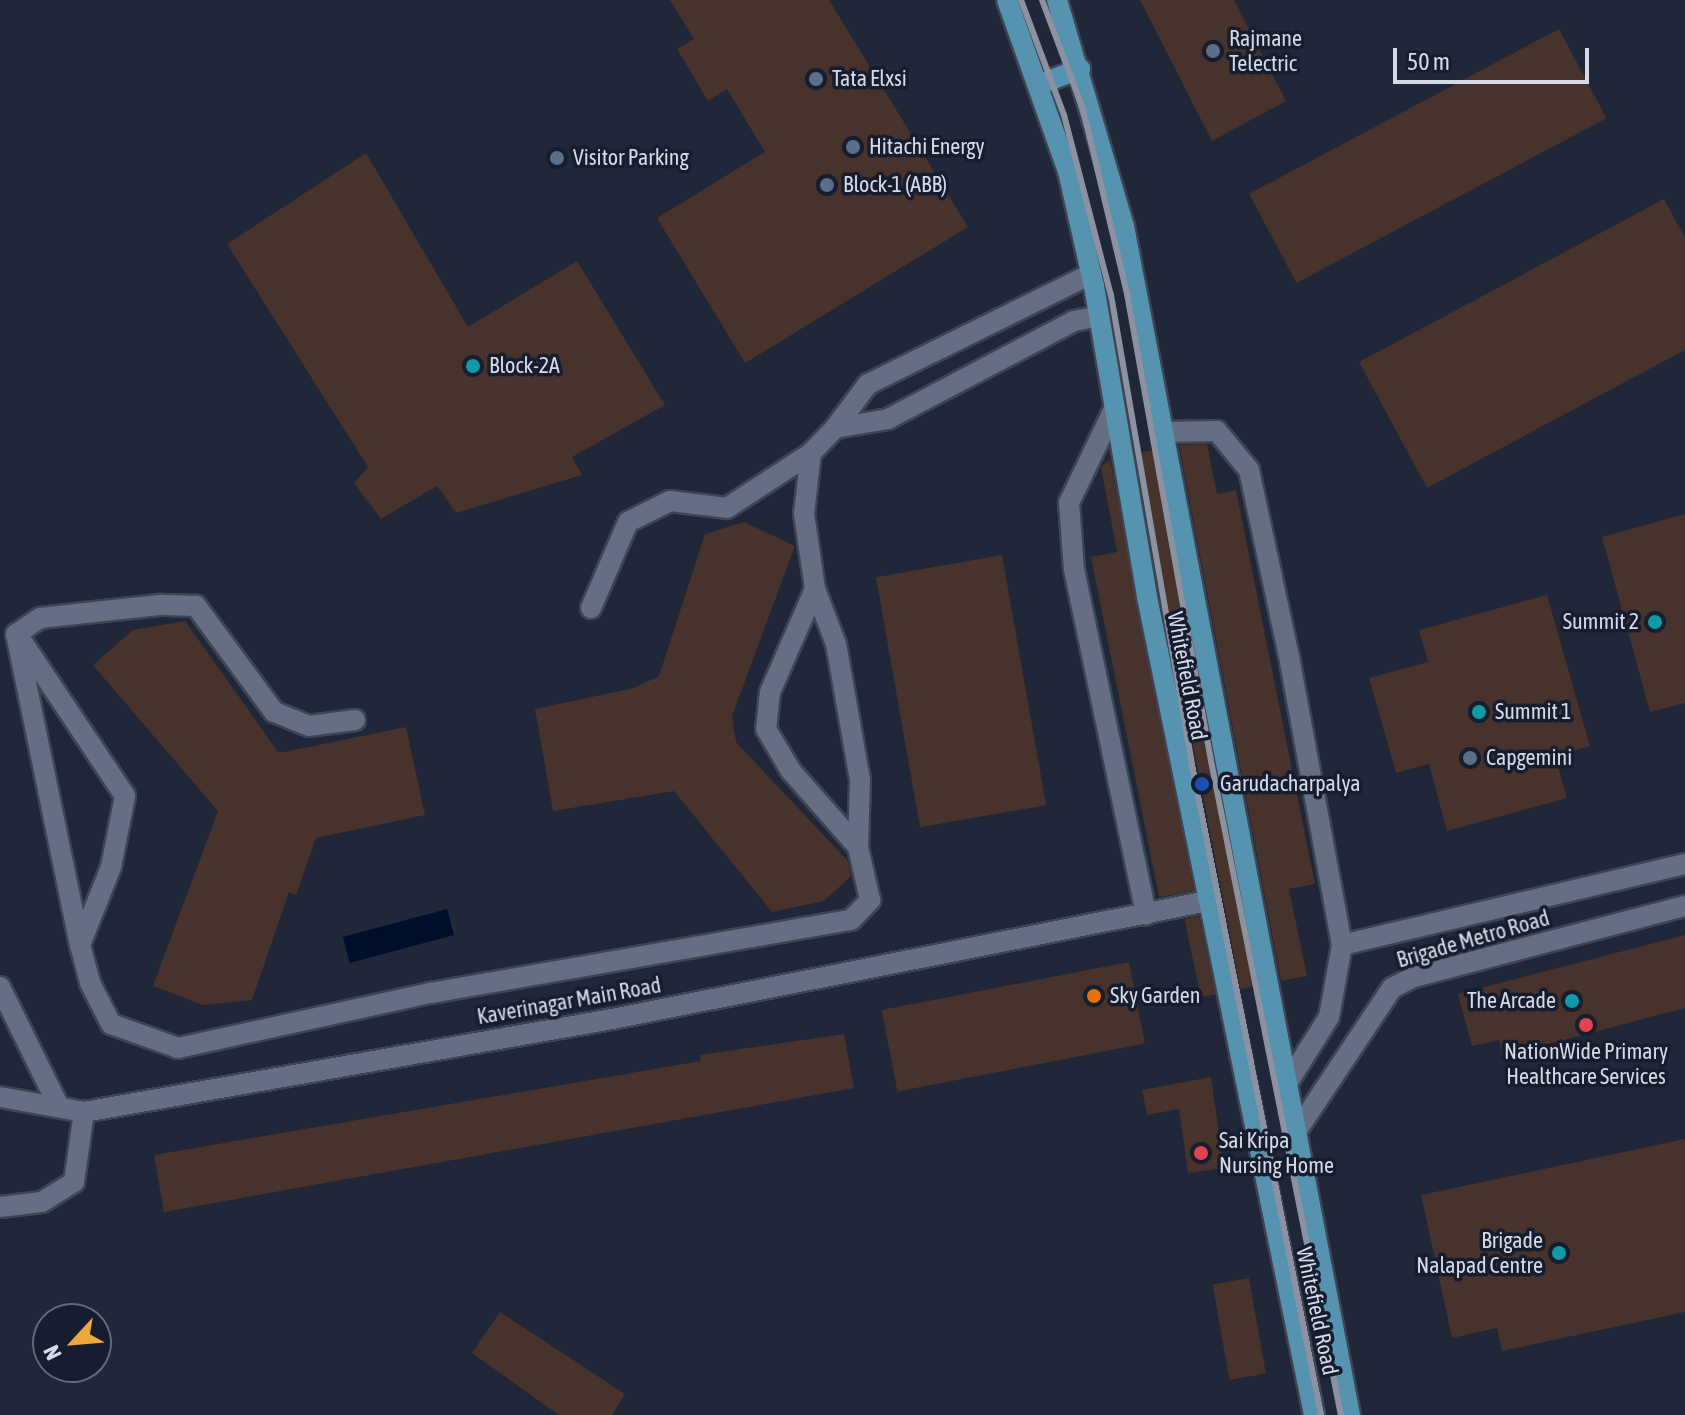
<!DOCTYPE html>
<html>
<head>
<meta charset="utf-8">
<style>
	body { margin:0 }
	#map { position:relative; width:1685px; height:1415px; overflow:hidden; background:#202738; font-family:"Asap Condensed",sans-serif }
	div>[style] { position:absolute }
	.water>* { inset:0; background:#000e2d; transform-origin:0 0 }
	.building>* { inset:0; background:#47322c; transform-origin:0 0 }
	.roads { filter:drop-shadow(2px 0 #3e4453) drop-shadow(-2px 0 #3e4453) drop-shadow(0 2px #3e4453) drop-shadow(0 -2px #3e4453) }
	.street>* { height:20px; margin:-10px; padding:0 10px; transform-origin:10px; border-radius:10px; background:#666e83 }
	.secondary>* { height:20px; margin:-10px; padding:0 10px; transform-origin:10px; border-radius:10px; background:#666e83 }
	.primary>* { height:20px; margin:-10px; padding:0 10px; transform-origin:10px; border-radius:10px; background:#5693b1 }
	.rail>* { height:6px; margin:-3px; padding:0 3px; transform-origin:3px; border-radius:3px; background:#8c92a0 }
	.dots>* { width:22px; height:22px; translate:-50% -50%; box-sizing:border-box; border:4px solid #161d2e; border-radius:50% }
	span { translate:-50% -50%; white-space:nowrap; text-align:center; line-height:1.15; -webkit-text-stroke:7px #161d2e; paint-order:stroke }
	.poi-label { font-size:22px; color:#d5dae6 }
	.left { translate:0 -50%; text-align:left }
	.right { translate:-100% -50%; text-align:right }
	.street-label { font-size:22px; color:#d5dae6 }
	.north { position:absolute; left:32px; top:1303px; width:80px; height:80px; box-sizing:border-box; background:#161d2e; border:2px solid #626978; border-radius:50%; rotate:244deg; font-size:22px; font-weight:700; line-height:32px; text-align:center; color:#d5dae6 }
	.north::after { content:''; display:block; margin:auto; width:28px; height:36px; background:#eda83b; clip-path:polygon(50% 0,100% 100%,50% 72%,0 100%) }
	.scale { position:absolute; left:1393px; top:48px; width:196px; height:36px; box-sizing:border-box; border:4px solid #d5dae6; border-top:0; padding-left:10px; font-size:24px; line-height:28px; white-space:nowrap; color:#d5dae6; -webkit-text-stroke:6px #161d2e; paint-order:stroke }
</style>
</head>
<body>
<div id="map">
	<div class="water">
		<div style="left:447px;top:909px;width:27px;height:108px;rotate:75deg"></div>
	</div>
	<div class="building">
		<div style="clip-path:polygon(670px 0,829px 0,968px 227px,745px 363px,657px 218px,765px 152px,727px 89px,708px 101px,677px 49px,694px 39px)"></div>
		<div style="clip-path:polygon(1140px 0,1234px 0,1286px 101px,1212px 141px)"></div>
		<div style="left:1559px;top:29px;width:101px;height:351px;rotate:62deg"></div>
		<div style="clip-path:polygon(366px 153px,468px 327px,577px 261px,665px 405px,572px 457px,582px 475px,456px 513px,437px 486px,381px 519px,354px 483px,368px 467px,227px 244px)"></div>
		<div style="clip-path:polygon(1664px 199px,1685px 238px,1685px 350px,1427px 488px,1359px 362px)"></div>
		<div style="clip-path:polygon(1207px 444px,1217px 494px,1236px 490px,1315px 884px,1289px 889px,1307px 976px,1281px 981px,1179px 445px)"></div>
		<div style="left:1153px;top:450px;width:546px;height:17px;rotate:79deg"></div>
		<div style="clip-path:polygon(1110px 459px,1194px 891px,1159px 897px,1091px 557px,1117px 552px,1101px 467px)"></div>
		<div style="clip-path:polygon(1685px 514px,1685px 703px,1650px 712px,1602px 537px)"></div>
		<div style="clip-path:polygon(744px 522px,795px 546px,732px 716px,736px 742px,848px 861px,851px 876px,824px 901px,772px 912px,674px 791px,553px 811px,535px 709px,634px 688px,659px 676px,705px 534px)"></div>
		<div style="left:1002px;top:555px;width:254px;height:128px;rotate:80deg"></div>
		<div style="clip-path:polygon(1547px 595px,1590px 746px,1555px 756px,1567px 798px,1447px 831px,1429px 764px,1396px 773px,1369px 678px,1428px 662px,1419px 630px)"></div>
		<div style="clip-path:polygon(185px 621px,279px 753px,406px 727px,425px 815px,316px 838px,296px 895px,289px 892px,252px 1000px,203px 1005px,153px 986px,218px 811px,93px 665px,133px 630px)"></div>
		<div style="left:1199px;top:916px;width:80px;height:15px;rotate:78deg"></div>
		<div style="clip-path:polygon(1685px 935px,1685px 1008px,1503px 1056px,1499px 1040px,1472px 1046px,1458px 994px)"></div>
		<div style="left:1129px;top:962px;width:83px;height:252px;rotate:79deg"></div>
		<div style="clip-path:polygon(844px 1034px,854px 1088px,164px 1212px,154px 1155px,701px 1061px,700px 1055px)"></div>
		<div style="clip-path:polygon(1211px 1077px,1224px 1168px,1188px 1173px,1179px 1109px,1147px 1115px,1142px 1090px)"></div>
		<div style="clip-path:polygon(1685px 1139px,1685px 1312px,1502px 1351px,1497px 1328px,1452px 1338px,1421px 1195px)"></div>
		<div style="left:1249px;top:1278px;width:97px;height:37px;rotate:80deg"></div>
		<div style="clip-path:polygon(500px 1312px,625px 1394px,612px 1415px,559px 1415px,472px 1353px)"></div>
	</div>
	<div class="roads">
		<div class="street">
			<div style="left:1091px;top:274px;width:249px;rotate:153.7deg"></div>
			<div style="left:868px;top:384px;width:55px;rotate:126.9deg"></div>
			<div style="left:835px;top:428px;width:54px;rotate:-9.6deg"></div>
			<div style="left:888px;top:419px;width:210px;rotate:-27.8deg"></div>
			<div style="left:1074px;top:321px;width:25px;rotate:-11deg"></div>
			<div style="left:1114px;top:409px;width:104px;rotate:115.6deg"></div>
			<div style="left:1069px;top:503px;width:66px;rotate:85.7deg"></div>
			<div style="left:1074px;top:569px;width:353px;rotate:78.2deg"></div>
			<div style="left:815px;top:589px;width:112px;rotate:113.6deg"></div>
			<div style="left:770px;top:692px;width:37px;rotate:96deg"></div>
			<div style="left:766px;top:729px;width:49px;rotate:59.2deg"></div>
			<div style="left:791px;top:771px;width:101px;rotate:48.6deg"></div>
			<div style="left:591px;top:608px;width:94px;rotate:-66.7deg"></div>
			<div style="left:628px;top:522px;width:47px;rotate:-26.6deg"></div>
			<div style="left:670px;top:501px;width:57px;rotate:7deg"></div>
			<div style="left:727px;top:508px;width:100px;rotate:-33.2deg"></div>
			<div style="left:19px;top:637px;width:191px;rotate:56.3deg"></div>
			<div style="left:125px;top:796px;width:72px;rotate:101.2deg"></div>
			<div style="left:111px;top:867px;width:84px;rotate:111.7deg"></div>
			<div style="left:355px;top:720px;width:46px;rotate:172.6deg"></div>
			<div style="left:309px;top:726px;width:38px;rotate:-158deg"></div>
			<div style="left:274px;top:712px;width:132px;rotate:-126.3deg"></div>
			<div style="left:196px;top:606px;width:37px;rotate:-178deg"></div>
			<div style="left:159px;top:605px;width:120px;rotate:173.8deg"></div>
			<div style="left:40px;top:618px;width:29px;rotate:146deg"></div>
			<div style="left:16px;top:634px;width:318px;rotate:78.4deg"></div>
			<div style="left:80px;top:945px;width:39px;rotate:75deg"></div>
			<div style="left:90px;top:983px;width:46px;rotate:62.9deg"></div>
			<div style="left:111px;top:1024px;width:71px;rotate:19.7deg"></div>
			<div style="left:178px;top:1048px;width:259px;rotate:-12.3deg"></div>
			<div style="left:431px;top:993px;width:426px;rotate:-9.9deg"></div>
			<div style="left:851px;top:920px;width:28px;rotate:-46deg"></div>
			<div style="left:870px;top:900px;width:54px;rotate:-102.8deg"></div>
			<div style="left:858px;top:847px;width:67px;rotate:-88.3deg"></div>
			<div style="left:860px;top:780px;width:138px;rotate:-100deg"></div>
			<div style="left:836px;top:644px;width:59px;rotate:-110.9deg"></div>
			<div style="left:815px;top:589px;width:76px;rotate:-98.3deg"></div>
			<div style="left:804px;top:514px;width:61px;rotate:-83.5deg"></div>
			<div style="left:811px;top:453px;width:35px;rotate:-46deg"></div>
			<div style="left:1342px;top:945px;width:352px;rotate:-13.3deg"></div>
			<div style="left:0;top:987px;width:129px;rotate:63.8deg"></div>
			<div style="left:1298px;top:1129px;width:169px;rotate:-56.3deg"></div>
			<div style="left:1392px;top:988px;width:25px;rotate:-27deg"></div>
			<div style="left:1414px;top:977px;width:280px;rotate:-14.7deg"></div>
			<div style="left:0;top:1207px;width:42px;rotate:-6.8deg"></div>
			<div style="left:42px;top:1202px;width:38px;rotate:-32deg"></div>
			<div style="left:74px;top:1182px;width:71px;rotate:-81.9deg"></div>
		</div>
		<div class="secondary">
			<div style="left:1163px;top:432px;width:54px;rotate:-1.1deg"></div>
			<div style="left:1217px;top:431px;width:50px;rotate:50.6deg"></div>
			<div style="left:1249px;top:470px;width:196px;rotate:77.9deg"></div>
			<div style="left:1290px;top:662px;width:288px;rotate:79.6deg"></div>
			<div style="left:1342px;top:945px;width:73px;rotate:100.2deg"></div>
			<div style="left:1329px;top:1017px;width:77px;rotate:122.2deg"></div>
			<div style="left:0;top:1097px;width:85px;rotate:10.1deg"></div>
			<div style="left:84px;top:1112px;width:531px;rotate:-9.98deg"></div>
			<div style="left:607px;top:1020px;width:613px;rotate:-11.2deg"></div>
		</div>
		<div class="primary">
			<div style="left:1007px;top:0;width:182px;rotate:70.4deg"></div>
			<div style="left:1068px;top:171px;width:118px;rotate:77.3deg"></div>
			<div style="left:1094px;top:286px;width:315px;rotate:80.3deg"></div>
			<div style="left:1147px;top:597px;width:835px;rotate:78.46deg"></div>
			<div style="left:1057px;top:0;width:236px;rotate:73.5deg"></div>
			<div style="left:1124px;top:226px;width:1210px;rotate:79.24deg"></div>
			<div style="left:1040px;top:84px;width:43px;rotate:-20.6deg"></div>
		</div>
	</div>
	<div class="rail">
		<div style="left:1021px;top:0;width:123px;rotate:69.5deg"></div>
		<div style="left:1064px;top:115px;width:186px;rotate:75.4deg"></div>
		<div style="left:1111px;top:295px;width:477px;rotate:80.2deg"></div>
		<div style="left:1192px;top:765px;width:663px;rotate:78.77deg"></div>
		<div style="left:1042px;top:0;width:116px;rotate:69.4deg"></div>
		<div style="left:1083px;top:109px;width:190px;rotate:76.6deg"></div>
		<div style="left:1127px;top:294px;width:474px;rotate:79.8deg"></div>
		<div style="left:1211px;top:761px;width:667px;rotate:78.76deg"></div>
	</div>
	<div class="dots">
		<div style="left:1213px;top:51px;background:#5c6f8a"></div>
		<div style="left:816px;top:79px;background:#5c6f8a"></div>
		<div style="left:853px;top:147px;background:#5c6f8a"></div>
		<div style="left:557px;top:158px;background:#5c6f8a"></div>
		<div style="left:827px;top:185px;background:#5c6f8a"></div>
		<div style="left:473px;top:366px;background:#0f9aa8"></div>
		<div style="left:1655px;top:622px;background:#0f9aa8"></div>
		<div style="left:1479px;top:712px;background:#0f9aa8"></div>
		<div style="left:1470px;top:758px;background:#5c6f8a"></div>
		<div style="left:1202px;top:784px;background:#1a4fb4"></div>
		<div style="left:1094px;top:996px;background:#e8710a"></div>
		<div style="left:1572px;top:1001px;background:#0f9aa8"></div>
		<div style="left:1586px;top:1025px;background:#e0444e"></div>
		<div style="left:1201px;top:1153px;background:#e0444e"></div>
		<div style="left:1559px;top:1253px;background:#0f9aa8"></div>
	</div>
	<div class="poi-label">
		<span class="left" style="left:1229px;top:51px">Rajmane<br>Telectric</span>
		<span class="left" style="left:832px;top:79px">Tata Elxsi</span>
		<span class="left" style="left:869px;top:147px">Hitachi Energy</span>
		<span class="left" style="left:573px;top:158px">Visitor Parking</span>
		<span class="left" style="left:843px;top:185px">Block-1 (ABB)</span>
		<span class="left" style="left:489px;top:366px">Block-2A</span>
		<span class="right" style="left:1639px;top:622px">Summit 2</span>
		<span class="left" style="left:1495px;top:712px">Summit 1</span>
		<span class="left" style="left:1486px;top:758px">Capgemini</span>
		<span class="left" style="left:1220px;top:784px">Garudacharpalya</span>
		<span class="left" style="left:1110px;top:996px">Sky Garden</span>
		<span class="right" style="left:1556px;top:1001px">The Arcade</span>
		<span style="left:1586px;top:1064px">NationWide Primary<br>Healthcare Services</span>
		<span class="left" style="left:1219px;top:1153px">Sai Kripa<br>Nursing Home</span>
		<span class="right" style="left:1543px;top:1253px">Brigade<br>Nalapad Centre</span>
	</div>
	<div class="street-label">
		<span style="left:1187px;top:676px;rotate:79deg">Whitefield Road</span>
		<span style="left:1473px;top:939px;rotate:-16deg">Brigade Metro Road</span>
		<span style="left:569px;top:1001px;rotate:-10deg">Kaverinagar Main Road</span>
		<span style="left:1317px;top:1311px;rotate:78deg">Whitefield Road</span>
	</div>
	<div class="north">N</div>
	<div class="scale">50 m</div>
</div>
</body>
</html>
